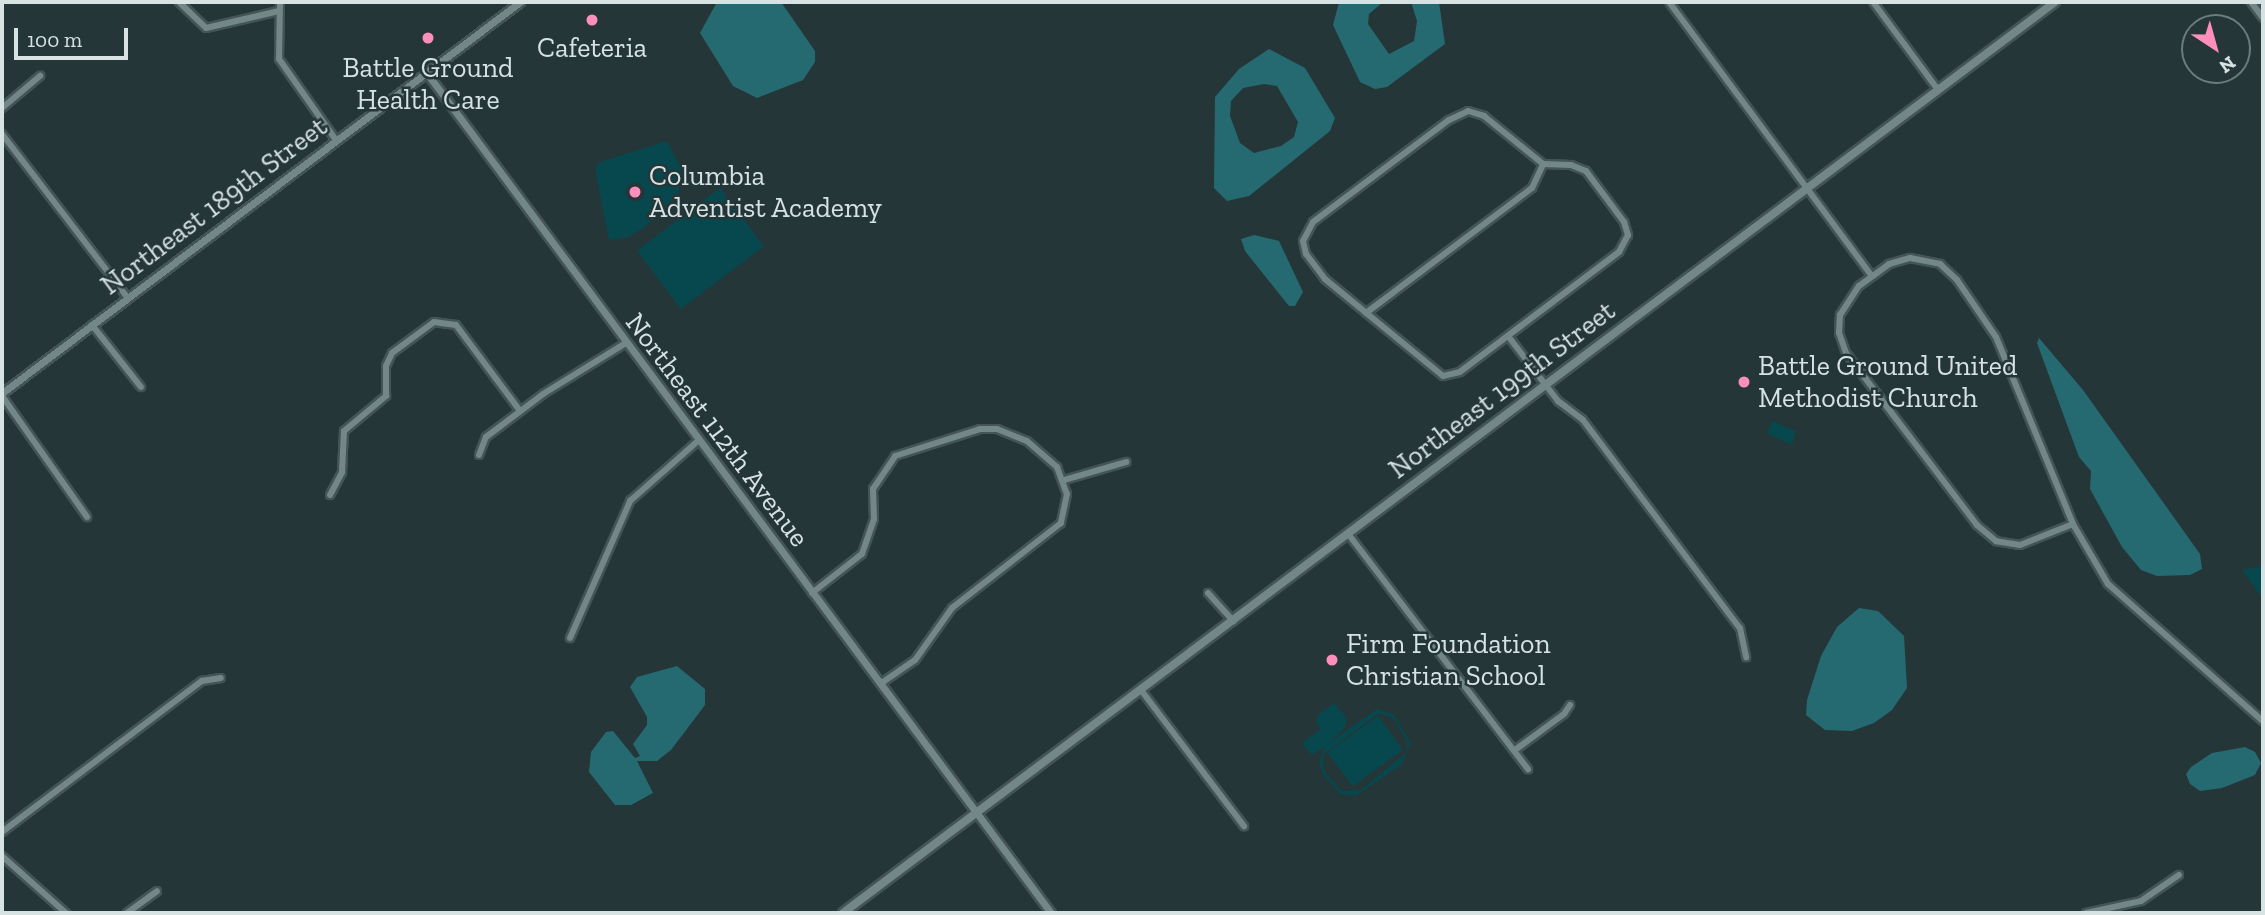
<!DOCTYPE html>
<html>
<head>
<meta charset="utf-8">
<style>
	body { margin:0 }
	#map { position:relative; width:2265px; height:915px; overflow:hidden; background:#253638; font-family:"Zilla Slab",serif }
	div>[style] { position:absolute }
	.green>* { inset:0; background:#07484e; transform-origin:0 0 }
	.water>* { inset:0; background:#256a71 }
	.roads { filter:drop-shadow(2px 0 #455456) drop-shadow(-2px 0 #455456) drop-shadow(0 2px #455456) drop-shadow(0 -2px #455456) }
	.minor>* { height:6px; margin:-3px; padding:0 3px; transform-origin:3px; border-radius:3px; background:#738789 }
	.tertiary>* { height:7px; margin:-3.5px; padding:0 3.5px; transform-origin:3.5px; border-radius:3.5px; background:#738789 }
	.secondary>* { height:8px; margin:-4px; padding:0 4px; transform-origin:4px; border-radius:4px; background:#738789 }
	.dots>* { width:19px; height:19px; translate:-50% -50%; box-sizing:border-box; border:4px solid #253638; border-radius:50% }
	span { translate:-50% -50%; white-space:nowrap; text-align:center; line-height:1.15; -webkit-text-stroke:5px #253638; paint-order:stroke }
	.poi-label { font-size:28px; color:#d7e2e3 }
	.left { translate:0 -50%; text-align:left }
	.street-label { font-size:28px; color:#d7e2e3 }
	.frame { position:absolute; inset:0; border:4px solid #d7e2e3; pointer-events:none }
	.north { position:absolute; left:2181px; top:14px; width:70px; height:70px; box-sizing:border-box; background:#253638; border:2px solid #6c7b7c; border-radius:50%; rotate:144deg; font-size:19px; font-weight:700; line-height:28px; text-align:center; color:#d7e2e3 }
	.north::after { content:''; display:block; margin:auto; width:24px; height:32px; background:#fe8ebc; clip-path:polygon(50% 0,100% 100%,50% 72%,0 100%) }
	.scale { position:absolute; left:14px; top:28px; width:114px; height:32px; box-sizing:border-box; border:4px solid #d7e2e3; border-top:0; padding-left:9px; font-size:21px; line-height:24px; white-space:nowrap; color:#d7e2e3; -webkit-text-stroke:5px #253638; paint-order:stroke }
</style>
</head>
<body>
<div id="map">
	<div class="green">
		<div style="clip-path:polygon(667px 141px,682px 171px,678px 194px,646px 226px,629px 237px,609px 240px,595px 169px,600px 162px)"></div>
		<div style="left:720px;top:188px;width:73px;height:104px;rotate:53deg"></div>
		<div style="clip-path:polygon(1772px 421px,1796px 431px,1792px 445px,1767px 433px)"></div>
		<div style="clip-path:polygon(2263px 566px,2263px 599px,2242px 570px)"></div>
		<div style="clip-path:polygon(evenodd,1334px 703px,1347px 718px,1345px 727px,1329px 743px,1377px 709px,1394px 715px,1411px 743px,1402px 764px,1356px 796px,1340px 794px,1323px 774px,1319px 762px,1325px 746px,1312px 755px,1302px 743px,1321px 729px,1316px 721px,1319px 714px,1334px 703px,1379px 713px,1394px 719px,1407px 741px,1407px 752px,1361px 790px,1341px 791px,1324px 771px,1323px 755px,1379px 713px)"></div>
		<div style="left:1378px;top:716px;width:42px;height:62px;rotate:54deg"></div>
	</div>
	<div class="water">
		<div style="clip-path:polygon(717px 2px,781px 2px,815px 51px,815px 62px,803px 80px,757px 98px,733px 86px,700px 33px)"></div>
		<div style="clip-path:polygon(1339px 2px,1383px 2px,1369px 14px,1368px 24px,1389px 54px,1414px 41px,1417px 21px,1411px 2px,1439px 2px,1445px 44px,1387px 87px,1375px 89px,1360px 82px,1333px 25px)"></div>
		<div style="clip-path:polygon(evenodd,1269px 49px,1305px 68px,1335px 118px,1330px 131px,1249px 196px,1227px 201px,1214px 188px,1215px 97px,1239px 69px,1269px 49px,1264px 84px,1277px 86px,1298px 122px,1294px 137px,1281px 146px,1254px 153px,1240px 143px,1230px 116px,1231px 101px,1243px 88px,1264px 84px)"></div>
		<div style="clip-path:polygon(1254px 235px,1279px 241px,1303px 292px,1295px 306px,1289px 306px,1245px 251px,1241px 239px)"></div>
		<div style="clip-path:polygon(2039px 338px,2083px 390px,2200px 554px,2202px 569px,2190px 575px,2157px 576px,2141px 570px,2122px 547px,2090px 489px,2091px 471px,2079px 457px,2037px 343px)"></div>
		<div style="clip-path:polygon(1859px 608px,1878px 611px,1904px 636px,1907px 688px,1892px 710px,1874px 723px,1852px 731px,1825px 730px,1806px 715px,1807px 700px,1821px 656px,1837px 627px)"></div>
		<div style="clip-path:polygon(677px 666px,705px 689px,705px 705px,671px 750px,657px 761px,637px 761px,653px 793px,631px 805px,615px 805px,589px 772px,591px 752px,606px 732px,613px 731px,635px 758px,640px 756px,633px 744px,647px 725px,647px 717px,630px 687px,637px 677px)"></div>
		<div style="clip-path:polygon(2245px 747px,2255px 752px,2261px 763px,2255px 775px,2222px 788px,2200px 791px,2190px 784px,2186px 774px,2191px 767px,2212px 753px)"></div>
	</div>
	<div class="roads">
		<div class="minor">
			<div style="left:179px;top:2px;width:37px;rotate:44deg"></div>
			<div style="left:206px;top:28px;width:75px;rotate:-13.1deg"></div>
			<div style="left:280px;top:2px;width:57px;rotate:91deg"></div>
			<div style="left:279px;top:59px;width:99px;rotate:54.9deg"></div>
			<div style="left:1669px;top:2px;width:341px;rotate:53.5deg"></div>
			<div style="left:1873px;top:2px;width:109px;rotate:53.5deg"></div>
			<div style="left:2251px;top:2px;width:20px;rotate:53deg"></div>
			<div style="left:2px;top:108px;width:50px;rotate:-40.1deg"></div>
			<div style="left:1468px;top:111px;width:17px;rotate:17deg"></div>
			<div style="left:1484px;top:116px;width:76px;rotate:39.1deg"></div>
			<div style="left:1543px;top:164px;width:28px;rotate:2deg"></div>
			<div style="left:1571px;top:165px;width:16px;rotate:22deg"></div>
			<div style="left:1586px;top:171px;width:64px;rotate:53.3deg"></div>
			<div style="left:1624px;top:222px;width:14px;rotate:73deg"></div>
			<div style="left:1628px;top:235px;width:19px;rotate:118deg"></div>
			<div style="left:1619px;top:252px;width:199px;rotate:143deg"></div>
			<div style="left:1460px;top:372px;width:17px;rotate:167deg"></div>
			<div style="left:1443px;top:376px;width:153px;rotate:-140.6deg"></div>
			<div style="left:1325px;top:279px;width:31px;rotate:-127deg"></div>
			<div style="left:1306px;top:254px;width:13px;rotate:-103deg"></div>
			<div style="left:1303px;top:241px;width:21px;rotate:-62deg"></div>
			<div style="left:1313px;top:222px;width:170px;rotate:-36.9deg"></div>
			<div style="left:1449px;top:120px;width:21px;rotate:-25deg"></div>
			<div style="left:2px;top:134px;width:207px;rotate:52.5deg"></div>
			<div style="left:1366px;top:313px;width:208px;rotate:-37deg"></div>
			<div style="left:1532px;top:188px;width:26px;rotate:-65deg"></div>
			<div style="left:92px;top:325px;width:79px;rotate:51.7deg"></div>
			<div style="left:1508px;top:336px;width:82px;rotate:52.4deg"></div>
			<div style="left:1558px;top:401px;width:31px;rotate:37deg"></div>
			<div style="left:1583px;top:420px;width:261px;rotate:53deg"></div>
			<div style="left:1740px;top:628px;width:30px;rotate:78deg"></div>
			<div style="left:2px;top:396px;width:148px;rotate:54.9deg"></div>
			<div style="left:479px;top:455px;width:19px;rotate:-69deg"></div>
			<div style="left:486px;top:437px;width:71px;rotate:-37deg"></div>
			<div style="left:543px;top:394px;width:97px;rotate:-31.6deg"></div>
			<div style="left:1064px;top:480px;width:65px;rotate:-16.2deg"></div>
			<div style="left:330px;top:495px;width:26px;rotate:-62deg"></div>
			<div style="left:342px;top:472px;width:41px;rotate:-87.2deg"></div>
			<div style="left:344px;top:431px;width:55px;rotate:-39.8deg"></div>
			<div style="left:386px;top:396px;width:30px;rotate:-90deg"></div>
			<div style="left:386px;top:366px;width:14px;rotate:-65deg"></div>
			<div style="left:392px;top:353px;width:52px;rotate:-36.4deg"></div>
			<div style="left:434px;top:322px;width:22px;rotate:8deg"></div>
			<div style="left:456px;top:325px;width:107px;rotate:53.3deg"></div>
			<div style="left:2073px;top:524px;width:57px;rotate:158.4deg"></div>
			<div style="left:2020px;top:545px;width:24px;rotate:-171deg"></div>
			<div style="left:1996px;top:541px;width:25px;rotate:-140deg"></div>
			<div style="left:1977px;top:525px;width:216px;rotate:-127.3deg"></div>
			<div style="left:1846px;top:353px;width:21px;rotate:-109deg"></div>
			<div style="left:1839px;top:333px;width:18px;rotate:-87deg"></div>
			<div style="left:1840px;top:315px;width:35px;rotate:-57deg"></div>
			<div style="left:1859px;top:286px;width:37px;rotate:-36deg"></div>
			<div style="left:1889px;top:264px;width:22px;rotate:-16deg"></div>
			<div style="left:1910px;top:258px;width:31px;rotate:11deg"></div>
			<div style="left:1940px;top:264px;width:23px;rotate:43deg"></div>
			<div style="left:1957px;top:280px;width:69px;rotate:55.6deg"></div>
			<div style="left:1996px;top:337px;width:202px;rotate:67.6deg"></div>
			<div style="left:2073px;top:524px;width:69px;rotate:59.7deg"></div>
			<div style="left:2108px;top:584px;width:207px;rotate:41.5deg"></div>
			<div style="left:1349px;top:535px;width:295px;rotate:52.6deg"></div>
			<div style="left:812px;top:593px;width:63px;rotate:-38deg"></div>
			<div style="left:862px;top:554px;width:37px;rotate:-71deg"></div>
			<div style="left:874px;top:519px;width:30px;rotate:-92deg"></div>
			<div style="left:873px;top:489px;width:40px;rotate:-56deg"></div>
			<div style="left:895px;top:456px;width:89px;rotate:-17.6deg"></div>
			<div style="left:980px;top:429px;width:17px"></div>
			<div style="left:997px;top:429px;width:32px;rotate:22deg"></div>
			<div style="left:1027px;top:441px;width:40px;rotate:41deg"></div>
			<div style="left:1057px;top:467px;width:29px;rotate:70deg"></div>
			<div style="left:1067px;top:494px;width:30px;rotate:102deg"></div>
			<div style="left:1061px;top:523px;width:138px;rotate:142.1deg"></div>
			<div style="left:952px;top:608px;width:64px;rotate:125.4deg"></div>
			<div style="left:915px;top:660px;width:42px;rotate:145.6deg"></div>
			<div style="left:1208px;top:593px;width:38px;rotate:48deg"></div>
			<div style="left:570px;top:638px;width:150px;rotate:-66.3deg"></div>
			<div style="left:630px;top:501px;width:92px;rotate:-41.5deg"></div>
			<div style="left:1141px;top:690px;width:171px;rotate:52.9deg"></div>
			<div style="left:1515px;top:750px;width:61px;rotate:-36.3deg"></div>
			<div style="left:1564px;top:714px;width:11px;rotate:-56deg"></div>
			<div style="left:2px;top:832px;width:251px;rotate:-37.1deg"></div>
			<div style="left:202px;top:681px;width:19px;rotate:-9deg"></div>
			<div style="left:2px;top:856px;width:86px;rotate:41.7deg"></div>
			<div style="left:127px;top:913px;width:37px;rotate:-36deg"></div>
			<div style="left:2086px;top:913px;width:56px;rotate:-12.3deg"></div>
			<div style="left:2141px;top:901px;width:46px;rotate:-34.4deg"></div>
		</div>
		<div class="tertiary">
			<div style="left:426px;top:72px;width:1048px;rotate:53.38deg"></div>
			<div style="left:2px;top:393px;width:649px;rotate:-37.05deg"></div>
		</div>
		<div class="secondary">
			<div style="left:843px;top:913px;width:1516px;rotate:-36.93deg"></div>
		</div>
	</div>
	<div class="dots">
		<div style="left:592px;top:20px;background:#fe8ebc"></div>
		<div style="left:428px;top:38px;background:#fe8ebc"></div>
		<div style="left:635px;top:192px;background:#fe8ebc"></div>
		<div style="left:1744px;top:382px;background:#fe8ebc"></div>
		<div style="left:1332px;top:660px;background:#fe8ebc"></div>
	</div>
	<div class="poi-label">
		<span style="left:592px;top:48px">Cafeteria</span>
		<span style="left:428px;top:84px">Battle Ground<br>Health Care</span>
		<span class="left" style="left:649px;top:192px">Columbia<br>Adventist Academy</span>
		<span class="left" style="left:1758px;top:382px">Battle Ground United<br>Methodist Church</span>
		<span class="left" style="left:1346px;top:660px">Firm Foundation<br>Christian School</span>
	</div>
	<div class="street-label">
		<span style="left:214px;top:206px;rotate:-37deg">Northeast 189th Street</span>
		<span style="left:1502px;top:390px;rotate:-37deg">Northeast 199th Street</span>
		<span style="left:717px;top:430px;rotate:53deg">Northeast 112th Avenue</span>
	</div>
	<div class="frame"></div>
	<div class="north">N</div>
	<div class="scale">100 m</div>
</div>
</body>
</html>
